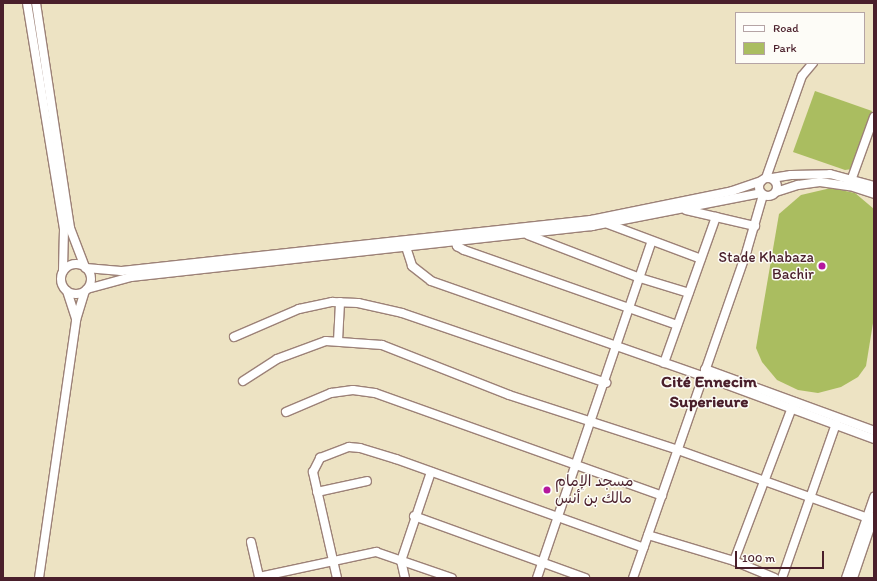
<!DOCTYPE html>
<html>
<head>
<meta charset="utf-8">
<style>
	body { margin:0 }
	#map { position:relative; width:877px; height:581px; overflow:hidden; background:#ede3c3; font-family:Itim,"Playpen Sans Arabic",sans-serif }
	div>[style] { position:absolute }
	.green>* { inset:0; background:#aabd60 }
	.roads { filter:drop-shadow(1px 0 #9c8177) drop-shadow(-1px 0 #9c8177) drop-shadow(0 1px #9c8177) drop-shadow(0 -1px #9c8177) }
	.minor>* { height:8px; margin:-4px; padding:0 4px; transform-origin:4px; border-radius:4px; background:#fff }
	.minor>.ring { margin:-4px; padding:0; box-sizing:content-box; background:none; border:8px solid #fff; border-radius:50% }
	.dots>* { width:11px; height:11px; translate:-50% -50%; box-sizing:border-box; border:2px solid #fdfcf7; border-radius:50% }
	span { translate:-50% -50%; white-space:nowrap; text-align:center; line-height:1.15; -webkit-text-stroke:3px #fdfcf7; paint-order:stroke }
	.poi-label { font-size:15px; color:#4a1f2b }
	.right { translate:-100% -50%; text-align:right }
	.left { translate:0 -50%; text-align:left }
	.quarter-label { font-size:17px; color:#4a1f2b; font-weight:700 }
	.frame { position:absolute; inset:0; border:4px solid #4a1f2b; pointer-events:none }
	.legend { position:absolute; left:735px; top:12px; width:130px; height:52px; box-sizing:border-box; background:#fdfcf7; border:1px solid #b5a4a5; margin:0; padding:5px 7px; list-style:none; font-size:12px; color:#4a1f2b }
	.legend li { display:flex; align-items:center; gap:8px; height:20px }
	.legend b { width:20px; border:1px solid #b5a4a5 }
	.scale { position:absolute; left:735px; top:551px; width:89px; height:18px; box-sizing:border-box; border:2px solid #4a1f2b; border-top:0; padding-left:5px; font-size:12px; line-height:14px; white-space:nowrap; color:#4a1f2b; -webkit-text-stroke:3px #fdfcf7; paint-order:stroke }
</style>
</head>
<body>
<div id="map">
	<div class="green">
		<div style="clip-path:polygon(815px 91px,872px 111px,852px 169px,845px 170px,793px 152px)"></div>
		<div style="clip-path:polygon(831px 188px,855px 193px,874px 209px,874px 317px,866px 366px,858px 377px,841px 387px,818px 393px,798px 390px,777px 380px,762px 362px,756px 348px,779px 214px,801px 195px)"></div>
	</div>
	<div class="roads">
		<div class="minor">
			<div style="left:27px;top:3px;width:229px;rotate:80.7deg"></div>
			<div style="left:64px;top:229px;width:42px;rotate:91.4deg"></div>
			<div style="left:36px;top:3px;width:228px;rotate:81.4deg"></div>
			<div style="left:70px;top:228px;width:42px;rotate:69deg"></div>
			<div class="ring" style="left:759px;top:178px;width:10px;height:10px"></div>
			<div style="left:766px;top:178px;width:108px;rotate:-70.6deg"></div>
			<div style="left:802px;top:76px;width:17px;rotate:-50deg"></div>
			<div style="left:772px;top:178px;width:19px;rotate:-9deg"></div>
			<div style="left:791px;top:175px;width:39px;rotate:-1deg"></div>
			<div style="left:830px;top:174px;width:46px;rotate:15.3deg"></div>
			<div style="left:852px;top:178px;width:65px;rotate:-70.2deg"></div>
			<div style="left:776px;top:192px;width:23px;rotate:-18deg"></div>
			<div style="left:798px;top:185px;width:22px;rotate:-8deg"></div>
			<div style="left:820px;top:182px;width:30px;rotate:8deg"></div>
			<div style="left:850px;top:186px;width:25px;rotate:18deg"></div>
			<div style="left:686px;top:210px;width:71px;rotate:13.1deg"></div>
			<div style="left:608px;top:224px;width:99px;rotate:20.6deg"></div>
			<div style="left:528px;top:235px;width:120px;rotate:21deg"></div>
			<div style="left:640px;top:278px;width:51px;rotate:17deg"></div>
			<div style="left:454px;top:238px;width:9px;rotate:69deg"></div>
			<div style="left:457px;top:246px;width:8px;rotate:30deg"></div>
			<div style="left:464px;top:250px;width:226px;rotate:19.4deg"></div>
			<div style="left:406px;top:247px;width:20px;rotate:72deg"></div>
			<div style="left:412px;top:266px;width:24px;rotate:38deg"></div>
			<div style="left:431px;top:281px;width:288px;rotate:19.3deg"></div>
			<div style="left:703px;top:376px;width:182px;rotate:20.2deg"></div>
			<div class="ring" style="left:61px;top:264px;width:22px;height:22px"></div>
			<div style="left:86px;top:268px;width:35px;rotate:5deg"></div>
			<div style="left:121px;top:271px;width:473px;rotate:-6.2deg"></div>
			<div style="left:591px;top:220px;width:144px;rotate:-11.6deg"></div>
			<div style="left:732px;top:191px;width:31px;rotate:-19deg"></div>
			<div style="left:87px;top:289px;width:46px;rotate:-15.3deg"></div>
			<div style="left:131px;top:277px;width:464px;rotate:-6.3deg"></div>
			<div style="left:592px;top:226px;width:172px;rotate:-11deg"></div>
			<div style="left:67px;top:291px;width:29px;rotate:72deg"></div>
			<div style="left:234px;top:337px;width:71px;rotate:-23.3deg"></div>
			<div style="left:299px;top:309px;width:34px;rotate:-12deg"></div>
			<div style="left:332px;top:302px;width:26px;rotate:2deg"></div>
			<div style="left:358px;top:303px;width:45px;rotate:12.8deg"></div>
			<div style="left:402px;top:313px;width:216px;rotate:18.9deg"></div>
			<div style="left:338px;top:341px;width:39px;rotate:-87deg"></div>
			<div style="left:664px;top:363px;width:155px;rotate:-70.4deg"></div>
			<div style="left:705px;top:369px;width:180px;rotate:20.1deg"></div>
			<div style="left:243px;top:381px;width:40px;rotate:-32.9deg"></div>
			<div style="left:277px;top:359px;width:52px;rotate:-20.2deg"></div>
			<div style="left:326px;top:341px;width:56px;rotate:4.1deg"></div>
			<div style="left:382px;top:345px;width:136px;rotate:21.5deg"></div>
			<div style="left:509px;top:395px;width:178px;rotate:18deg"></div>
			<div style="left:678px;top:450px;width:207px;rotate:19.7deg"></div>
			<div style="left:286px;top:412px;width:49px;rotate:-22.9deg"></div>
			<div style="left:331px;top:393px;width:22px;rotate:-8deg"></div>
			<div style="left:353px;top:390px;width:22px;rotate:8deg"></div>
			<div style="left:375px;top:393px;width:305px;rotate:19.7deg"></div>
			<div style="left:317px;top:492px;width:51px;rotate:-12.4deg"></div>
			<div style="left:414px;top:516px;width:182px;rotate:19.9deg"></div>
			<div style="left:648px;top:535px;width:90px;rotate:16.8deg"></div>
			<div style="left:734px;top:561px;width:44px;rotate:22.5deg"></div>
			<div style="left:251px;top:542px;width:36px;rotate:77deg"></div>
			<div style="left:259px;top:577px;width:120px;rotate:-12.1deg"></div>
			<div style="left:376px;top:552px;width:80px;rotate:18.9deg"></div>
			<div style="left:734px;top:561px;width:170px;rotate:-69.3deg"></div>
			<div style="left:39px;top:578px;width:261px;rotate:-81.8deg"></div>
			<div style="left:76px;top:320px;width:30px;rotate:-73deg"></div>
			<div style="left:337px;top:578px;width:109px;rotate:-102.8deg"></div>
			<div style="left:313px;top:472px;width:16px;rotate:-63deg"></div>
			<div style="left:320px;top:458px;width:31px;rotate:-21deg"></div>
			<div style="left:349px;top:447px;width:11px;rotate:5deg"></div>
			<div style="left:360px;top:448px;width:38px;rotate:17deg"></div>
			<div style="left:396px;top:459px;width:263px;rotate:19.7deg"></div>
			<div style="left:405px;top:578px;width:17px;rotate:-103deg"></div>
			<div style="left:401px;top:561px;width:94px;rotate:-71.4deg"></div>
			<div style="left:537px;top:578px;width:356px;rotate:-71.2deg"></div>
			<div style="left:633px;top:578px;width:347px;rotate:-70.8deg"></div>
			<div style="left:747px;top:250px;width:57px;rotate:-73.8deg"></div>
			<div style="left:782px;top:578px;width:163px;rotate:-70.7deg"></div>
			<div style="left:846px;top:578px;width:86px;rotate:-70.9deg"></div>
			<div style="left:853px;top:578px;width:65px;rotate:-71.3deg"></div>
		</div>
	</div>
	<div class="dots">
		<div style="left:822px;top:266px;background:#b5179e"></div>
		<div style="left:547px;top:490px;background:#b5179e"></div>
	</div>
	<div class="poi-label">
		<span class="right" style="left:814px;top:266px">Stade Khabaza<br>Bachir</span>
		<span class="left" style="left:555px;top:490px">مسجد الإمام<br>مالك بن أنس</span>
	</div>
	<div class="quarter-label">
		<span style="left:709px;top:392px">Cité Ennecim<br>Superieure</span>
	</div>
	<div class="frame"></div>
	<ul class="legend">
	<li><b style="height:5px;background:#fff"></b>Road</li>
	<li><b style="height:11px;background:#aabd60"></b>Park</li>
	</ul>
	<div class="scale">100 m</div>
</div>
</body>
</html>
